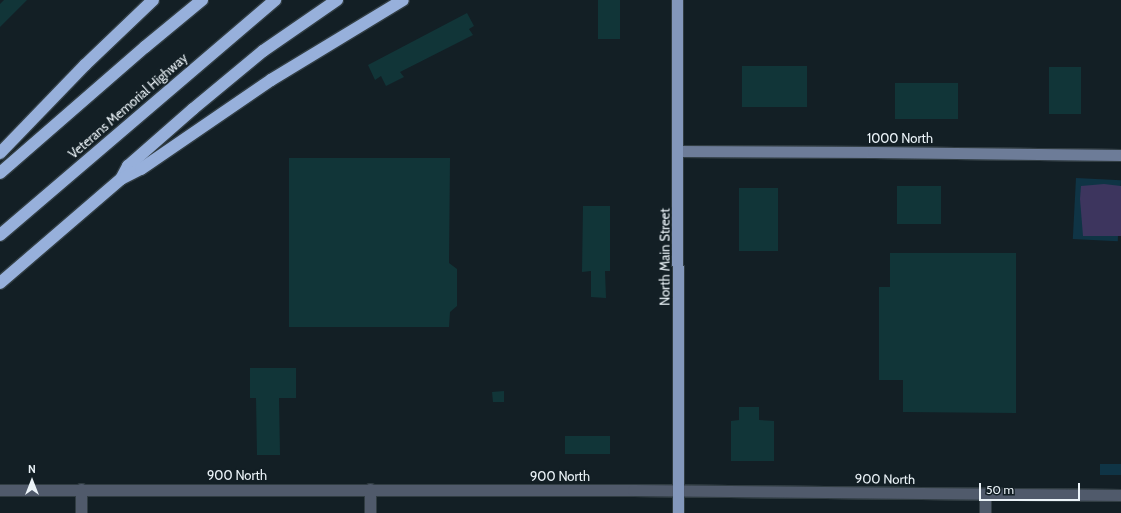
<!DOCTYPE html>
<html>
<head>
<meta charset="utf-8">
<style>
	body { margin:0 }
	#map { position:relative; width:1121px; height:513px; overflow:hidden; background:#131f25; font-family:Cabin,sans-serif }
	div>[style] { position:absolute }
	.green>* { inset:0; background:#0f3445; transform-origin:0 0 }
	.water>* { inset:0; background:#3d355e }
	.building>* { inset:0; background:#113538; transform-origin:0 0 }
	.roads { filter:drop-shadow(1px 0 #313d43) drop-shadow(-1px 0 #313d43) drop-shadow(0 1px #313d43) drop-shadow(0 -1px #313d43) }
	.minor>* { height:11px; margin:-5.5px; padding:0 5.5px; transform-origin:5.5px; border-radius:5.5px; background:#505a6b }
	.secondary>* { height:11px; margin:-5.5px; padding:0 5.5px; transform-origin:5.5px; border-radius:5.5px; background:#6d7c98 }
	.primary>* { height:11px; margin:-5.5px; padding:0 5.5px; transform-origin:5.5px; border-radius:5.5px; background:#8397bb }
	.motorway>* { height:12px; margin:-6px; padding:0 6px; transform-origin:6px; border-radius:6px; background:#97b0db }
	span { translate:-50% -50%; white-space:nowrap; text-align:center; line-height:1.15; -webkit-text-stroke:3px #131f25; paint-order:stroke }
	.street-label { font-size:13px; color:#ebf3f8 }
	.north { position:absolute; left:12px; top:461px; width:40px; height:40px; -webkit-text-stroke:3px #131f25; paint-order:stroke; rotate:0deg; font-size:11px; font-weight:700; line-height:16px; text-align:center; color:#ebf3f8 }
	.north::after { content:''; display:block; margin:auto; width:14px; height:18px; background:#ebf3f8; clip-path:polygon(50% 0,100% 100%,50% 72%,0 100%) }
	.scale { position:absolute; left:979px; top:483px; width:101px; height:18px; box-sizing:border-box; border:2px solid #ebf3f8; border-top:0; padding-left:5px; font-size:12px; line-height:14px; white-space:nowrap; color:#ebf3f8; -webkit-text-stroke:3px #131f25; paint-order:stroke }
</style>
</head>
<body>
<div id="map">
	<div class="green">
		<div style="left:1076px;top:178px;width:45px;height:61px;rotate:3deg"></div>
		<div style="left:1100px;top:464px;width:21px;height:11px"></div>
	</div>
	<div class="water">
		<div style="clip-path:polygon(1104px 184px,1121px 186px,1121px 236px,1083px 236px,1080px 199px,1081px 186px)"></div>
	</div>
	<div class="building">
		<div style="clip-path:polygon(4px 0,27px 0,0 27px,0 4px)"></div>
		<div style="left:598px;top:0;width:22px;height:39px"></div>
		<div style="clip-path:polygon(467px 13px,474px 26px,469px 29px,473px 35px,400px 72px,404px 77px,386px 86px,381px 76px,375px 80px,368px 65px)"></div>
		<div style="left:742px;top:66px;width:65px;height:41px"></div>
		<div style="left:1049px;top:67px;width:32px;height:47px"></div>
		<div style="left:958px;top:83px;width:36px;height:63px;rotate:90deg"></div>
		<div style="clip-path:polygon(289px 158px,450px 158px,449px 263px,457px 269px,457px 306px,450px 312px,449px 327px,289px 327px)"></div>
		<div style="left:897px;top:186px;width:44px;height:38px"></div>
		<div style="left:739px;top:188px;width:39px;height:63px"></div>
		<div style="clip-path:polygon(583px 206px,610px 206px,610px 271px,605px 271px,606px 298px,591px 297px,591px 271px,582px 272px)"></div>
		<div style="clip-path:polygon(890px 253px,1016px 253px,1016px 413px,903px 412px,903px 380px,879px 380px,879px 287px,890px 287px)"></div>
		<div style="clip-path:polygon(250px 368px,296px 368px,296px 398px,279px 398px,280px 455px,257px 455px,256px 398px,250px 398px)"></div>
		<div style="clip-path:polygon(504px 391px,504px 402px,493px 402px,492px 392px)"></div>
		<div style="clip-path:polygon(739px 407px,759px 407px,759px 420px,774px 421px,774px 461px,731px 461px,731px 421px,739px 420px)"></div>
		<div style="left:565px;top:436px;width:45px;height:18px"></div>
	</div>
	<div class="roads">
		<div class="minor">
			<div style="left:81px;top:489px;width:24px;rotate:90deg"></div>
			<div style="left:0;top:490px;width:633px"></div>
			<div style="left:633px;top:490px;width:488px;rotate:0.6deg"></div>
			<div style="left:985px;top:494px;width:19px;rotate:90deg"></div>
			<div style="left:370px;top:513px;width:24px;rotate:-90deg"></div>
		</div>
		<div class="secondary">
			<div style="left:678px;top:151px;width:195px;rotate:0.3deg"></div>
			<div style="left:873px;top:152px;width:248px;rotate:0.7deg"></div>
		</div>
		<div class="primary">
			<div style="left:677px;top:0;width:513px;rotate:89.89deg"></div>
		</div>
		<div class="motorway">
			<div style="left:0;top:153px;width:122px;rotate:-46deg"></div>
			<div style="left:85px;top:65px;width:94px;rotate:-43.7deg"></div>
			<div style="left:0;top:173px;width:192px;rotate:-41deg"></div>
			<div style="left:145px;top:47px;width:74px;rotate:-39.5deg"></div>
			<div style="left:121px;top:179px;width:15px;rotate:-62deg"></div>
			<div style="left:128px;top:166px;width:86px;rotate:-41.2deg"></div>
			<div style="left:193px;top:109px;width:91px;rotate:-39.6deg"></div>
			<div style="left:263px;top:51px;width:90px;rotate:-34.6deg"></div>
			<div style="left:0;top:235px;width:362px;rotate:-40.5deg"></div>
			<div style="left:0;top:283px;width:160px;rotate:-40.7deg"></div>
			<div style="left:121px;top:179px;width:22px;rotate:-27deg"></div>
			<div style="left:141px;top:169px;width:158px;rotate:-34.4deg"></div>
			<div style="left:271px;top:80px;width:154px;rotate:-31.2deg"></div>
		</div>
	</div>
	<div class="street-label">
		<span style="left:128px;top:106px;rotate:-41deg">Veterans Memorial Highway</span>
		<span style="left:900px;top:138px">1000 North</span>
		<span style="left:665px;top:257px;rotate:-90deg">North Main Street</span>
		<span style="left:237px;top:475px">900 North</span>
		<span style="left:560px;top:476px">900 North</span>
		<span style="left:885px;top:479px;rotate:1deg">900 North</span>
	</div>
	<div class="north">N</div>
	<div class="scale">50 m</div>
</div>
</body>
</html>
